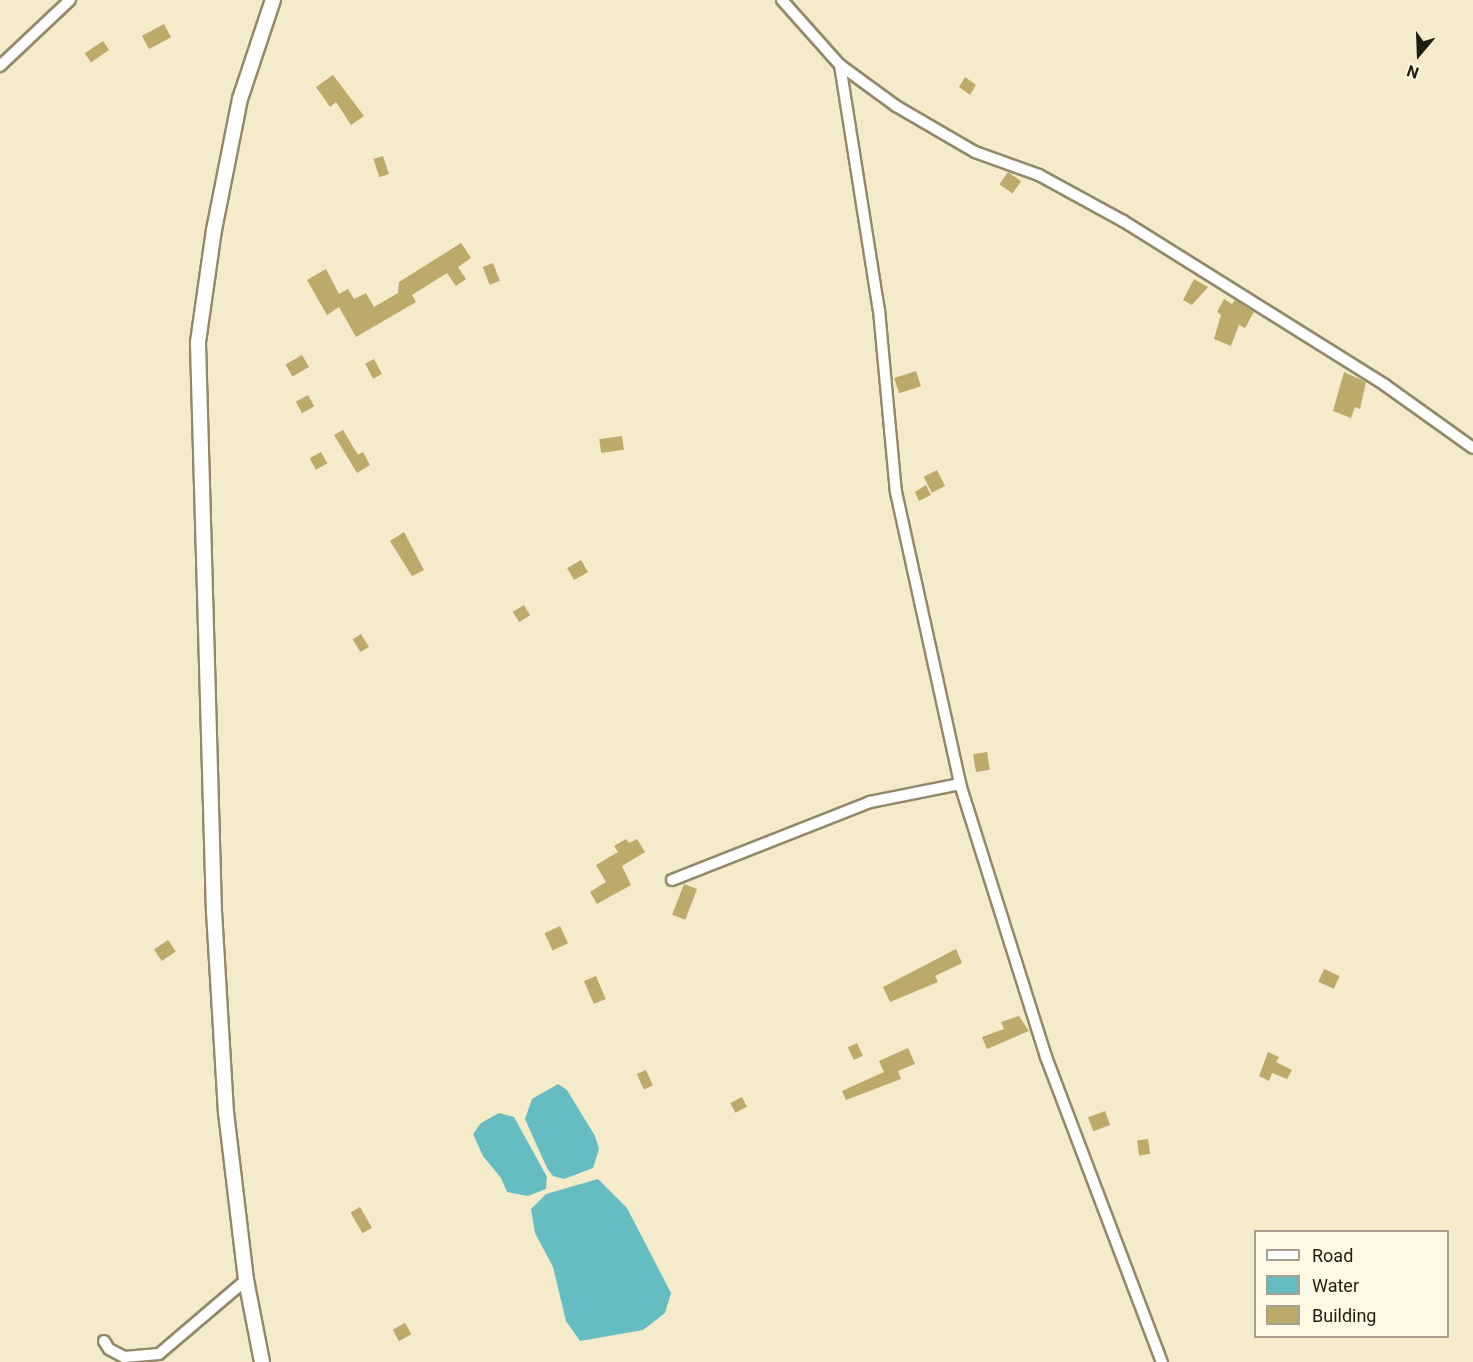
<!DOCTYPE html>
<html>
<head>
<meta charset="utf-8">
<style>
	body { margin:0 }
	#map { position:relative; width:1473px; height:1362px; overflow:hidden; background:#f4ebca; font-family:Roboto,sans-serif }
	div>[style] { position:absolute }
	.water>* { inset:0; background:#65bdc1 }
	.building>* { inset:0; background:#bcaa6b; transform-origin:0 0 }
	.roads { filter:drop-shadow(2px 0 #92896b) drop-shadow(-2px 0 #92896b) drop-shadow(0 2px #92896b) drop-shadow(0 -2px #92896b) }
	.minor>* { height:10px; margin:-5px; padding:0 5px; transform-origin:5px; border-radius:5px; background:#fff }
	.tertiary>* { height:14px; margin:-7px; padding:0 7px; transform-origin:7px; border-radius:7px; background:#fff }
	span { translate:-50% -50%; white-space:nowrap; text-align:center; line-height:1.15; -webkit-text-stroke:5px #fef8e4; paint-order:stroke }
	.legend { position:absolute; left:1254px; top:1230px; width:195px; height:108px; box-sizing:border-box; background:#fef8e4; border:2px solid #a5a08f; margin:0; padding:8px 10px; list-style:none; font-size:18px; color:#1f1c10 }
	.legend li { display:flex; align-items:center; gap:12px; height:30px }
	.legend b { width:30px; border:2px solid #a5a08f }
	.north { position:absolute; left:1389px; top:24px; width:60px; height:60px; -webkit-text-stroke:4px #fef8e4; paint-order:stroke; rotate:199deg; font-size:16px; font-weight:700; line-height:24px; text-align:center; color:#1f1c10 }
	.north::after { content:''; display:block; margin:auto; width:21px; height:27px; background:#1f1c10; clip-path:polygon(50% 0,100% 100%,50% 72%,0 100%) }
</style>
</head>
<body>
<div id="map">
	<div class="water">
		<div style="clip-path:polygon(558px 1084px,567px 1090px,595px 1136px,599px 1149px,593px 1168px,564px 1179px,553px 1176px,547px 1168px,525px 1119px,532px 1099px)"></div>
		<div style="clip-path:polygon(499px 1113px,514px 1117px,547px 1177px,546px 1189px,528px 1196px,507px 1192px,501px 1178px,483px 1156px,473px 1134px,481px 1123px)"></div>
		<div style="clip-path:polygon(598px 1179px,627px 1208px,671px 1293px,665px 1313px,643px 1330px,580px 1341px,566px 1321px,553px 1267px,535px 1233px,531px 1209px,546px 1194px)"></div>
	</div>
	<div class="building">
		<div style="left:164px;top:24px;width:15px;height:25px;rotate:62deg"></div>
		<div style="left:103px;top:41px;width:11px;height:22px;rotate:56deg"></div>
		<div style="clip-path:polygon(333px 75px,364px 116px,351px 125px,336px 102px,330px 107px,316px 87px)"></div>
		<div style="clip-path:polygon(965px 77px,976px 85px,970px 95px,959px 87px)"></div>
		<div style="left:383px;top:156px;width:19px;height:10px;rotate:72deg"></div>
		<div style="left:1008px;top:172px;width:16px;height:15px;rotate:35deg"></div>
		<div style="clip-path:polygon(461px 243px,471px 258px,458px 267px,466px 279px,456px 286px,447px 273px,412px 295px,416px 302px,356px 337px,339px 307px,327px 315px,307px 280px,326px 269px,339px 294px,348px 289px,354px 299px,366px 293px,374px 307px,398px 293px,399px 282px)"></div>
		<div style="left:493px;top:263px;width:19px;height:11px;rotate:69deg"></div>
		<div style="clip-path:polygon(1194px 279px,1208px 287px,1192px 305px,1183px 300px)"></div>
		<div style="clip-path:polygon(1224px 299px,1232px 304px,1235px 300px,1254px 312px,1245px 328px,1239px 325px,1231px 346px,1214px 339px,1221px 315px,1217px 312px)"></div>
		<div style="left:302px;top:355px;width:14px;height:19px;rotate:60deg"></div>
		<div style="left:374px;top:359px;width:17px;height:10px;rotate:62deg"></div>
		<div style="left:916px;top:371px;width:16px;height:23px;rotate:72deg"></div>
		<div style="clip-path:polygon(1344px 372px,1366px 382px,1360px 409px,1355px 407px,1351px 418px,1333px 411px)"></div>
		<div style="left:308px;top:395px;width:13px;height:14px;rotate:61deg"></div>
		<div style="clip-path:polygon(343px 430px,358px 455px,363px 452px,370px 465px,357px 473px,334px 435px)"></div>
		<div style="left:622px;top:436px;width:14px;height:23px;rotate:82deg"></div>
		<div style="left:321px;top:452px;width:13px;height:13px;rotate:61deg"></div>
		<div style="left:937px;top:470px;width:18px;height:15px;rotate:63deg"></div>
		<div style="clip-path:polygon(926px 485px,931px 495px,919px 501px,915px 492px)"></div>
		<div style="clip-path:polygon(404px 532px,424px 570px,412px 576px,390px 541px)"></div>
		<div style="left:581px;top:560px;width:14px;height:16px;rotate:60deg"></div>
		<div style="left:524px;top:605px;width:12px;height:13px;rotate:59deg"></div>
		<div style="left:361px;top:634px;width:15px;height:10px;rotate:58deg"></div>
		<div style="left:987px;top:752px;width:18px;height:14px;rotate:81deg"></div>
		<div style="clip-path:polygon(626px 839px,629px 843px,637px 839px,645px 852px,622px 866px,631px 885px,597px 904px,590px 892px,606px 882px,596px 865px,618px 852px,614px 846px)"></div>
		<div style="left:684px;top:884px;width:14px;height:33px;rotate:21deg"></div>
		<div style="left:560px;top:926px;width:19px;height:17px;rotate:65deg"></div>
		<div style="left:168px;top:940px;width:14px;height:17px;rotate:56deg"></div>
		<div style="clip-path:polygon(956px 949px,962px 963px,935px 976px,938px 982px,890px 1002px,883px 987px)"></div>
		<div style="left:1324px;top:969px;width:17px;height:14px;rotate:24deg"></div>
		<div style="left:596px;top:976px;width:25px;height:13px;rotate:67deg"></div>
		<div style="clip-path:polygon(1019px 1016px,1029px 1031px,987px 1049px,982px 1037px,1004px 1029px,1001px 1022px)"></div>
		<div style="left:857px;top:1043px;width:14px;height:10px;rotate:65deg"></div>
		<div style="clip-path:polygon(908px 1048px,915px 1064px,898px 1071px,901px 1079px,846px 1100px,842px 1091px,884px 1072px,879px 1061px)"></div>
		<div style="clip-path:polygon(1268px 1052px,1279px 1057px,1276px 1062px,1292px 1070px,1287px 1079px,1272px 1073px,1269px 1081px,1259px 1076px)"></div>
		<div style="left:646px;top:1070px;width:17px;height:10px;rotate:66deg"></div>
		<div style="left:742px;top:1097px;width:11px;height:13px;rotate:63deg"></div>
		<div style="left:1105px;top:1111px;width:15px;height:18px;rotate:70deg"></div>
		<div style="left:1148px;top:1139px;width:15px;height:11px;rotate:82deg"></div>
		<div style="left:360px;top:1207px;width:24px;height:11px;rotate:60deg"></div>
		<div style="left:405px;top:1323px;width:13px;height:14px;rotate:61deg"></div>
	</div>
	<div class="roads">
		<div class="minor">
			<div style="left:782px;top:0;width:87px;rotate:48.3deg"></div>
			<div style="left:840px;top:65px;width:69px;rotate:36.2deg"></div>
			<div style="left:896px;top:106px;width:91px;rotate:30.2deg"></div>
			<div style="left:975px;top:152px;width:68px;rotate:19.8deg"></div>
			<div style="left:1039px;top:175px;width:96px;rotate:28.7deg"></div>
			<div style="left:1123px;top:221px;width:309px;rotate:32deg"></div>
			<div style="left:1385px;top:385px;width:108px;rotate:35.6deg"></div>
			<div style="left:840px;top:65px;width:248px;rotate:81deg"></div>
			<div style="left:879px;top:310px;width:183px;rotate:84.7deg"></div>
			<div style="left:896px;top:492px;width:299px;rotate:77.6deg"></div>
			<div style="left:960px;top:784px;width:286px;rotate:72.5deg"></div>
			<div style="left:1046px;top:1057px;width:326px;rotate:69.2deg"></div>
			<div style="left:0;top:66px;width:96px;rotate:-43.3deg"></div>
			<div style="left:672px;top:880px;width:213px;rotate:-21.5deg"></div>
			<div style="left:870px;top:802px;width:92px;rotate:-11.3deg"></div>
			<div style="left:104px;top:1341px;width:9px;rotate:58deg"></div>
			<div style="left:109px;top:1349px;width:17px;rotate:28deg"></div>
			<div style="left:124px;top:1357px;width:35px;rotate:-5deg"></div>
			<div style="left:159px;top:1354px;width:114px;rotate:-40.4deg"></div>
		</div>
		<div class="tertiary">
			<div style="left:262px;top:1362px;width:84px;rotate:-101deg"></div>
			<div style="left:246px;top:1280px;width:168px;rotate:-96.8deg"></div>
			<div style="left:226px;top:1113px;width:200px;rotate:-93.4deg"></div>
			<div style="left:214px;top:913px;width:571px;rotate:-91.61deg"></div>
			<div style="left:198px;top:342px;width:113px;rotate:-81.9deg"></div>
			<div style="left:214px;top:230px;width:134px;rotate:-78.8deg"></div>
			<div style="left:240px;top:99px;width:104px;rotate:-71.6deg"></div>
		</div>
	</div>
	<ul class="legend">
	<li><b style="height:8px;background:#fff"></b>Road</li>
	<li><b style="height:16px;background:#65bdc1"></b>Water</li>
	<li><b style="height:16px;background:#bcaa6b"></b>Building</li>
	</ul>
	<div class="north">N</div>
</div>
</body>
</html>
